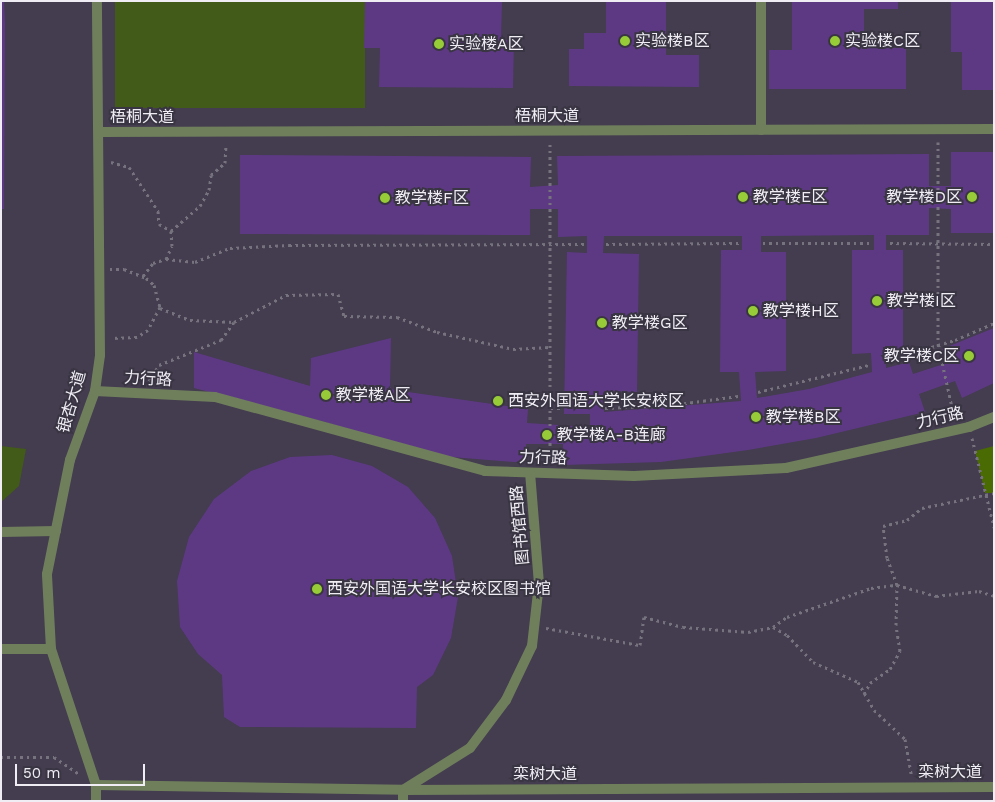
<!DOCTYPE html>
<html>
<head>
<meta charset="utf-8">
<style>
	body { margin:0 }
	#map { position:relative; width:995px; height:802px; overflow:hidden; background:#3a3542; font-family:"Work Sans","Noto Sans SC",sans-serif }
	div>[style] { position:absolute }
	.built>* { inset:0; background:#443c4f; transform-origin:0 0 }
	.green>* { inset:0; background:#425b19; transform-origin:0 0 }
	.forest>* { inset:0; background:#4a6a03 }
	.building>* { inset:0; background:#5d3984 }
	.path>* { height:3px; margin-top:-1.5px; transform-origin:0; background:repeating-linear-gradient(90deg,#77737e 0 2.5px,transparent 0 6.5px) }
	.street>* { height:10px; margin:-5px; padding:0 5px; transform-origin:5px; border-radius:5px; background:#6f7f5c }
	.dots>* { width:14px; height:14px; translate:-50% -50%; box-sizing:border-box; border:2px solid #3a3542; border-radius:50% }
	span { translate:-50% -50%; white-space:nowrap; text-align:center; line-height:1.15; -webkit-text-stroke:4px #3a3542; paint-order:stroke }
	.poi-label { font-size:16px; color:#f0edf5 }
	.left { translate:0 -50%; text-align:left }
	.right { translate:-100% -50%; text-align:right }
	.street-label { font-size:16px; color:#f0edf5 }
	.frame { position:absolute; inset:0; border:2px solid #f0edf5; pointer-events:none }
	.scale { position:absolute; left:15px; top:764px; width:130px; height:22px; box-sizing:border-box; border:2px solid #f0edf5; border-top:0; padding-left:6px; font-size:15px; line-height:18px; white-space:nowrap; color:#f0edf5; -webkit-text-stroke:4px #3a3542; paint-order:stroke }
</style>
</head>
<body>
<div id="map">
	<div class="built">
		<div style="left:1px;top:1px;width:993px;height:800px"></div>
	</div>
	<div class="green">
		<div style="left:115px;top:1px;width:250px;height:107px"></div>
		<div style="clip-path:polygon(1px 446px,26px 449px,19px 486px,1px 502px)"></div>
	</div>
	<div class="forest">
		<div style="clip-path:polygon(994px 446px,994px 493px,985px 493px,975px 451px)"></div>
	</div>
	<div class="building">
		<div style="clip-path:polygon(1px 1px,4px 1px,5px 23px,4px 209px,1px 209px)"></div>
		<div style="clip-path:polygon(365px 1px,502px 1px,501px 40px,514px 40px,513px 88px,379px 87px,380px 48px,364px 48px)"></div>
		<div style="clip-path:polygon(606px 1px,666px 1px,666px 55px,699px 55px,699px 87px,569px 86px,569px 49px,584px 49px,584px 33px,606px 33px)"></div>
		<div style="clip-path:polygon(792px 1px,898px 1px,898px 9px,864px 9px,864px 34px,878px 34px,878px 48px,906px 48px,906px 89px,769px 89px,769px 50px,792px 50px)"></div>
		<div style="clip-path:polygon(951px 1px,994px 1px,994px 90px,962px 90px,962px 52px,951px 52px)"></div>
		<div style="clip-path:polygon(evenodd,951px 152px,994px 152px,994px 233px,951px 233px,951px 209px,929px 208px,929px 235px,886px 235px,886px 250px,903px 250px,903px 351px,885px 352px,886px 368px,909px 362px,913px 374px,947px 363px,942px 349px,994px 328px,994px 383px,962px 398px,955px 381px,919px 394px,925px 412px,816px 438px,748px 450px,661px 462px,563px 465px,563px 444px,526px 444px,526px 463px,427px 455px,325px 422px,194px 388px,194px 352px,310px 386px,311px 358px,391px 338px,390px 387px,394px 390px,528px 409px,527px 423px,590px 427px,590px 414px,564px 414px,567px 252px,587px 253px,587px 236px,558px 237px,558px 209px,530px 209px,530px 235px,240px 234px,240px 155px,531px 157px,530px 187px,558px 185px,557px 156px,929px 154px,929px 186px,951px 186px,951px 152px,874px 235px,874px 250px,852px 250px,852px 354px,871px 353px,872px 372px,809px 389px,757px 398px,755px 372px,786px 371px,786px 252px,761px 252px,761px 236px,874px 235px,951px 152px,604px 236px,742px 236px,742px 250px,721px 250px,720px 372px,739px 372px,741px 401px,604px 412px,604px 391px,637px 392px,639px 254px,603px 253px,604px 236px)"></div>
		<div style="clip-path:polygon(332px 455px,372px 466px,408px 487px,435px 518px,452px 556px,458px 597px,451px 638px,433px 675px,417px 687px,416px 728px,240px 727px,224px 717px,222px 675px,198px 654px,180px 627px,177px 581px,189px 537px,214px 499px,251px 471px,290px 457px)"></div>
	</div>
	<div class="path">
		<div style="left:938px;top:142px;width:202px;rotate:90deg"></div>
		<div style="left:938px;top:344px;width:74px;rotate:77.5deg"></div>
		<div style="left:550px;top:144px;width:316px;rotate:90deg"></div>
		<div style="left:111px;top:162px;width:19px;rotate:16deg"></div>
		<div style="left:129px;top:167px;width:53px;rotate:56.6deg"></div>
		<div style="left:158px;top:211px;width:13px;rotate:86deg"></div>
		<div style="left:159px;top:224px;width:14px;rotate:30deg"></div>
		<div style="left:763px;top:243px;width:109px"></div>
		<div style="left:890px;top:243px;width:104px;rotate:0.6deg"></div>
		<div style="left:606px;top:244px;width:133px;rotate:-0.4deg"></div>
		<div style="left:166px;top:259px;width:29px;rotate:6deg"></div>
		<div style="left:195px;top:262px;width:38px;rotate:-22deg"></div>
		<div style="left:230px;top:248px;width:59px;rotate:-2.9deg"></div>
		<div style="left:289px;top:245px;width:296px;rotate:-0.2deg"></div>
		<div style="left:110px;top:269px;width:14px"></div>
		<div style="left:124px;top:269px;width:24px;rotate:22deg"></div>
		<div style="left:146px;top:278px;width:11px;rotate:41deg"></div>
		<div style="left:154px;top:285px;width:23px;rotate:75deg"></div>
		<div style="left:160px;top:307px;width:26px;rotate:118deg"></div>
		<div style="left:148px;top:330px;width:13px;rotate:148deg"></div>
		<div style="left:137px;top:337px;width:26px;rotate:178deg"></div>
		<div style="left:143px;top:276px;width:16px;rotate:-52deg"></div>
		<div style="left:153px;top:263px;width:14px;rotate:-17deg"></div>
		<div style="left:166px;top:259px;width:14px;rotate:-65deg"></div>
		<div style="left:172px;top:246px;width:15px;rotate:-94deg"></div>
		<div style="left:171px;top:231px;width:38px;rotate:-41deg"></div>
		<div style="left:200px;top:206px;width:18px;rotate:-61deg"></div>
		<div style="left:209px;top:190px;width:15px;rotate:-82deg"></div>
		<div style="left:211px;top:175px;width:18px;rotate:-41deg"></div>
		<div style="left:225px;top:163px;width:19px;rotate:-87deg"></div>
		<div style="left:160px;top:308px;width:32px;rotate:22deg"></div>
		<div style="left:190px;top:320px;width:44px;rotate:2.6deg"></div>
		<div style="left:888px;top:360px;width:70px;rotate:-16.6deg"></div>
		<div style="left:955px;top:340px;width:43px;rotate:-23.6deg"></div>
		<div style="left:149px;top:381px;width:19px;rotate:-58deg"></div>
		<div style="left:159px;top:365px;width:67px;rotate:-22deg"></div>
		<div style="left:221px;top:340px;width:22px;rotate:-54deg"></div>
		<div style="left:234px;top:322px;width:59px;rotate:-27.4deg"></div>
		<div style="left:286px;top:295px;width:52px;rotate:-1.1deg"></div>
		<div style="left:338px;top:294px;width:23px;rotate:75deg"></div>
		<div style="left:344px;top:316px;width:53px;rotate:1.1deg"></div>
		<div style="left:397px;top:317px;width:43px;rotate:20.6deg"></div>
		<div style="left:437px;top:332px;width:78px;rotate:12.6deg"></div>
		<div style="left:513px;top:349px;width:37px;rotate:-3deg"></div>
		<div style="left:758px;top:392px;width:114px;rotate:-13.7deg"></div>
		<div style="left:551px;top:408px;width:11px"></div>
		<div style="left:605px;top:408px;width:66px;rotate:-2.6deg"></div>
		<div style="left:671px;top:405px;width:68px;rotate:-7.7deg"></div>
		<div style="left:972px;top:438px;width:92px;rotate:76.1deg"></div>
		<div style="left:773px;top:627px;width:16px;rotate:30deg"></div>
		<div style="left:787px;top:635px;width:37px;rotate:46deg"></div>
		<div style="left:813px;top:662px;width:49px;rotate:24deg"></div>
		<div style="left:858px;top:682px;width:32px;rotate:60deg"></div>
		<div style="left:874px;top:710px;width:42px;rotate:43.1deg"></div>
		<div style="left:905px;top:739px;width:36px;rotate:80deg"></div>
		<div style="left:546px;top:628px;width:96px;rotate:10.3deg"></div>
		<div style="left:640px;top:645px;width:28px;rotate:-82deg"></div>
		<div style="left:644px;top:617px;width:40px;rotate:14.4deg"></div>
		<div style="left:683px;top:627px;width:65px;rotate:4.4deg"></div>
		<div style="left:748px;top:632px;width:25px;rotate:-11deg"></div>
		<div style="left:773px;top:627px;width:17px;rotate:-36deg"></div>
		<div style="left:787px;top:617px;width:89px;rotate:-19deg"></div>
		<div style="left:871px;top:588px;width:26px;rotate:-7deg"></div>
		<div style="left:897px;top:585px;width:41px;rotate:15.8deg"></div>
		<div style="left:936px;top:596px;width:43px;rotate:-6.6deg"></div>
		<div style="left:979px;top:591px;width:16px;rotate:18deg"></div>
		<div style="left:864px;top:694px;width:13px;rotate:-61deg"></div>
		<div style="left:870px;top:683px;width:24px;rotate:-35deg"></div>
		<div style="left:890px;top:669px;width:21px;rotate:-61deg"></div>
		<div style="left:900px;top:651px;width:26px;rotate:-99deg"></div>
		<div style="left:896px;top:625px;width:40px;rotate:-88.6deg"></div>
		<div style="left:897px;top:585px;width:29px;rotate:-110deg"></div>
		<div style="left:887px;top:558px;width:32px;rotate:-97deg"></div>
		<div style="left:883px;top:526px;width:25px;rotate:-14deg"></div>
		<div style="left:907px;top:520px;width:19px;rotate:-39deg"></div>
		<div style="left:922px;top:508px;width:74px;rotate:-11.8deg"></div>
		<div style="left:1px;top:757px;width:53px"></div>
		<div style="left:54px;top:757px;width:29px;rotate:34deg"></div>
	</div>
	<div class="street">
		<div style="left:761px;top:1px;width:129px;rotate:90deg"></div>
		<div style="left:100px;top:132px;width:894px;rotate:-0.19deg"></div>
		<div style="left:95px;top:391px;width:120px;rotate:2.9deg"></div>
		<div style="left:215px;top:397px;width:280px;rotate:15.3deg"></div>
		<div style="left:485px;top:471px;width:149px;rotate:1.9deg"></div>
		<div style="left:634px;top:476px;width:152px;rotate:-3deg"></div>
		<div style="left:786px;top:468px;width:188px;rotate:-12.6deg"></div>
		<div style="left:969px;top:427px;width:27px;rotate:-22deg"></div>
		<div style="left:1px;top:532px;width:55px;rotate:-1deg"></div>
		<div style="left:1px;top:649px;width:50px"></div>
		<div style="left:96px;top:785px;width:307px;rotate:0.9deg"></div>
		<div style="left:403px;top:790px;width:591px;rotate:-0.29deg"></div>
		<div style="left:96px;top:801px;width:16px;rotate:-90deg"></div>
		<div style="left:96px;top:785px;width:143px;rotate:-108.3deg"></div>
		<div style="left:51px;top:649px;width:75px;rotate:-93.1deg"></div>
		<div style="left:47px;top:574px;width:116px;rotate:-78.6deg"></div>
		<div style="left:70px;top:460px;width:73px;rotate:-70.1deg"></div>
		<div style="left:95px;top:391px;width:36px;rotate:-82deg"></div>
		<div style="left:100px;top:355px;width:354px;rotate:-90.5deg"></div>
		<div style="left:403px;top:801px;width:11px;rotate:-90deg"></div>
		<div style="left:403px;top:790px;width:79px;rotate:-32.1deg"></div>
		<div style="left:470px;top:748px;width:60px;rotate:-53.1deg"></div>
		<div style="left:506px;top:700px;width:60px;rotate:-64.3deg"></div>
		<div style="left:532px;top:646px;width:62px;rotate:-83.6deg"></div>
		<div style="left:539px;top:584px;width:111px;rotate:-94.6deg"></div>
	</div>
	<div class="dots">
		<div style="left:625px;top:41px;background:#97cc38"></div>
		<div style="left:835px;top:41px;background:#97cc38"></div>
		<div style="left:439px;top:44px;background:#97cc38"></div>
		<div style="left:743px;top:197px;background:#97cc38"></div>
		<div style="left:972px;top:197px;background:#97cc38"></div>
		<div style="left:385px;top:198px;background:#97cc38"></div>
		<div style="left:877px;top:301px;background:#97cc38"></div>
		<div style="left:753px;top:311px;background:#97cc38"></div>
		<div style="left:602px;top:323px;background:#97cc38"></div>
		<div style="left:969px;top:356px;background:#97cc38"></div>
		<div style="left:326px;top:395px;background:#97cc38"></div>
		<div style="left:498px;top:401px;background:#97cc38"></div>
		<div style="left:756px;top:417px;background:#97cc38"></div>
		<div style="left:547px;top:435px;background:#97cc38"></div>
		<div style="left:317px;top:589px;background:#97cc38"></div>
	</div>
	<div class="poi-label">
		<span class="left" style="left:635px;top:41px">实验楼B区</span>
		<span class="left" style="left:845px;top:41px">实验楼C区</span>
		<span class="left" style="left:449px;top:44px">实验楼A区</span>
		<span class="left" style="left:753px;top:197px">教学楼E区</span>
		<span class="right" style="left:962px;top:197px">教学楼D区</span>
		<span class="left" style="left:395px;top:198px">教学楼F区</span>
		<span class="left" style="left:887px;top:301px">教学楼I区</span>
		<span class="left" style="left:763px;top:311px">教学楼H区</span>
		<span class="left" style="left:612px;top:323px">教学楼G区</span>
		<span class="right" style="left:959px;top:356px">教学楼C区</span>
		<span class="left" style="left:336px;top:395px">教学楼A区</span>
		<span class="left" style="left:508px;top:401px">西安外国语大学长安校区</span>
		<span class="left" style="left:766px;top:417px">教学楼B区</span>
		<span class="left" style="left:557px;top:435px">教学楼A-B连廊</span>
		<span class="left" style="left:327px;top:589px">西安外国语大学长安校区图书馆</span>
	</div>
	<div class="street-label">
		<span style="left:547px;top:116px">梧桐大道</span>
		<span style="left:142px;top:117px">梧桐大道</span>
		<span style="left:148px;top:379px;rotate:3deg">力行路</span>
		<span style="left:72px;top:402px;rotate:-74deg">银杏大道</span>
		<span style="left:940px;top:418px;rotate:-13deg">力行路</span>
		<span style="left:543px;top:458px;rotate:2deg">力行路</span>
		<span style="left:520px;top:525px;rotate:-95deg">图书馆西路</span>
		<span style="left:950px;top:772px">栾树大道</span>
		<span style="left:545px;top:774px">栾树大道</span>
	</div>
	<div class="frame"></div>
	<div class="scale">50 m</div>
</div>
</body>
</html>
